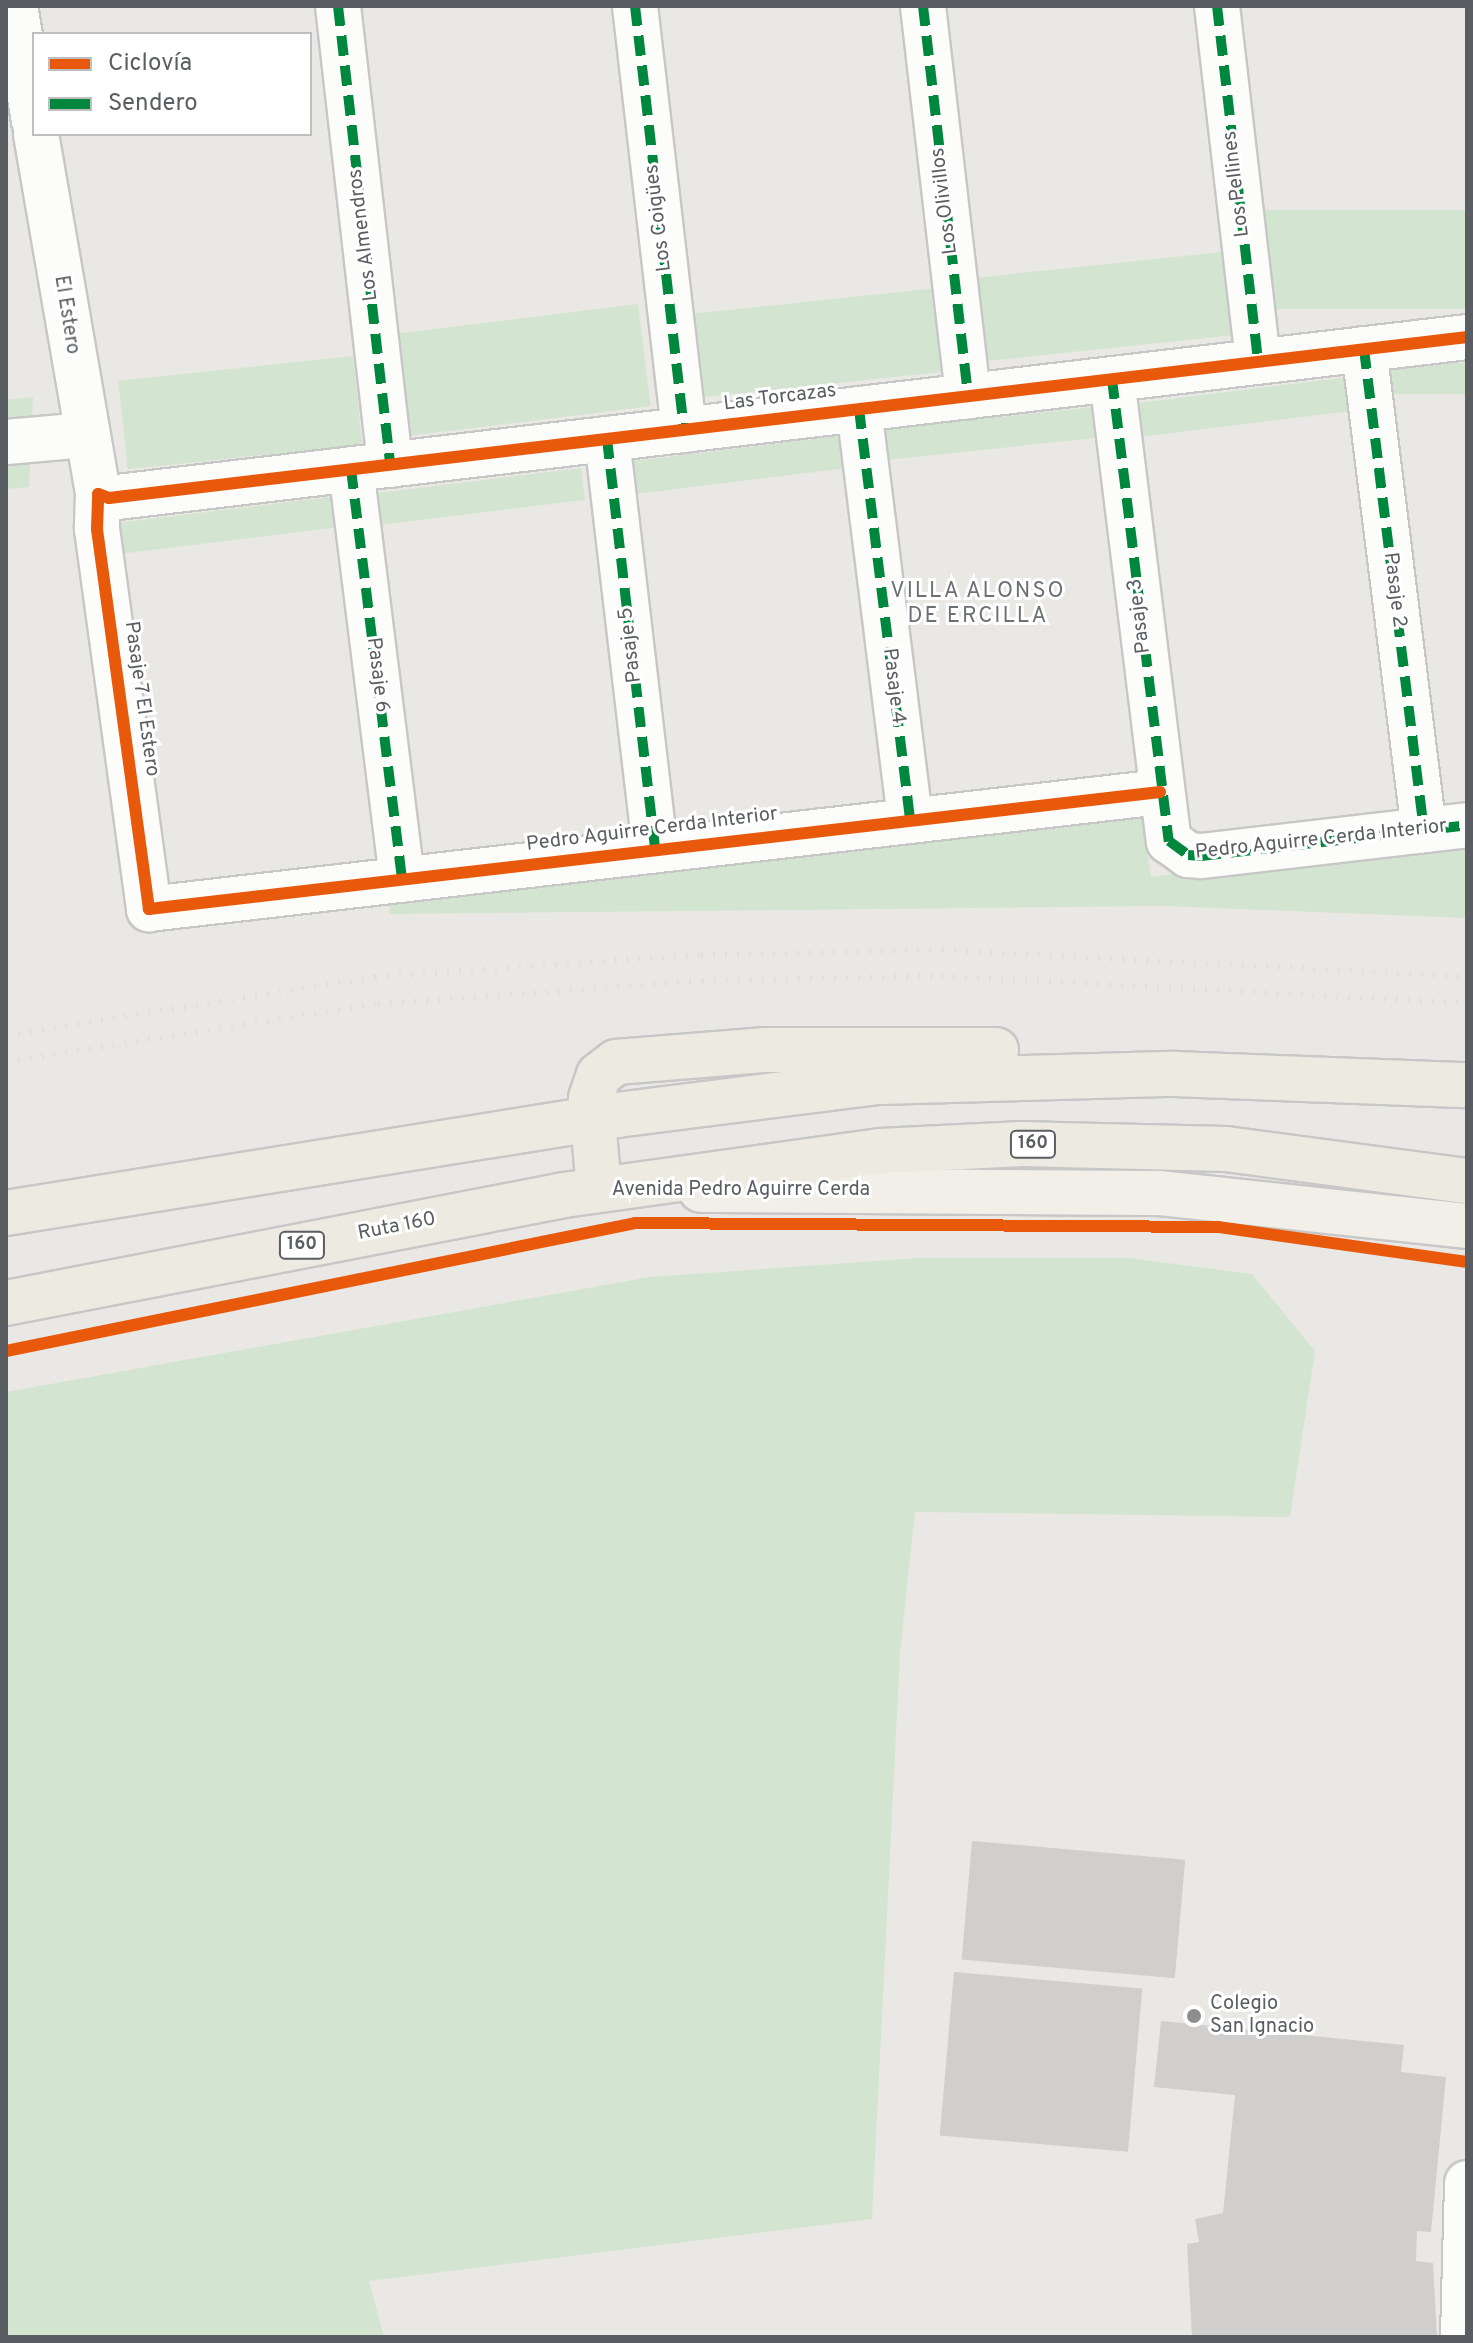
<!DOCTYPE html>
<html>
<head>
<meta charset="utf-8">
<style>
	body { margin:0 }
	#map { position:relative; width:1473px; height:2343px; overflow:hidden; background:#eae8e4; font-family:Overpass,sans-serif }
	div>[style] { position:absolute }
	.green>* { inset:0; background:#d3e5d0; transform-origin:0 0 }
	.building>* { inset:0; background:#d1cfcd; transform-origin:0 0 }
	.roads { filter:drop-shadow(2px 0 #c6c7c6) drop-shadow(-2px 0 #c6c7c6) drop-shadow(0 2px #c6c7c6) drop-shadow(0 -2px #c6c7c6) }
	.minor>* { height:44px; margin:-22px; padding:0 22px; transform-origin:22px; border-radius:22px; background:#fcfcfb }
	.major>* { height:44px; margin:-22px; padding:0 22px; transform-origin:22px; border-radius:22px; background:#f1efe7 }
	.highway>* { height:44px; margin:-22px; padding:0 22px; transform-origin:22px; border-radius:22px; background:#edeae1 }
	.rail>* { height:6px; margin-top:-3px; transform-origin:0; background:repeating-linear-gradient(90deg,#e1e1e1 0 2px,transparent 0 12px) }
	.quiet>* { height:10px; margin-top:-5px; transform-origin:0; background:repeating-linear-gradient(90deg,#00873e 0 20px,transparent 0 30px) }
	.cycleway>* { height:12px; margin:-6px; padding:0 6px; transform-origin:6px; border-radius:6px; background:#e8590c }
	.dots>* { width:22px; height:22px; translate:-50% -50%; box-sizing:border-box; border:4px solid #fff; border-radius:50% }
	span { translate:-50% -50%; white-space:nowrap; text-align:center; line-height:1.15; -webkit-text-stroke:6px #fff; paint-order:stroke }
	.shield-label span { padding:2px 6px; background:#fff; border:2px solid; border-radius:6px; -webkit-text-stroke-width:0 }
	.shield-label { font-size:18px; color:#5a5e62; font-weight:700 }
	.street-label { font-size:20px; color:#5a5e62 }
	.poi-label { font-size:20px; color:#5a5e62 }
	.left { translate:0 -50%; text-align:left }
	.neighbourhood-label { font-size:22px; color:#6b7074; letter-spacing:2px }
	.frame { position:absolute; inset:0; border:8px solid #5a5e62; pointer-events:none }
	.legend { position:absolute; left:32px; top:32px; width:280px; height:104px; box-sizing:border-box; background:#fff; border:2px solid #bdbfc0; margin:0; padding:10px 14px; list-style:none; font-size:24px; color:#5a5e62 }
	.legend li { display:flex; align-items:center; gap:16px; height:40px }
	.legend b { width:40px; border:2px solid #bdbfc0 }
</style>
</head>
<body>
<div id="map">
	<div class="green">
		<div style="left:1467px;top:210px;width:99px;height:208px;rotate:90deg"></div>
		<div style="left:1231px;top:251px;width:84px;height:261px;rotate:84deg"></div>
		<div style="left:938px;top:288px;width:84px;height:244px;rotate:84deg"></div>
		<div style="left:638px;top:304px;width:103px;height:244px;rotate:83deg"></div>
		<div style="left:353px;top:356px;width:89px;height:236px;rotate:84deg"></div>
		<div style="left:1467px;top:363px;width:31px;height:82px;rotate:90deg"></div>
		<div style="left:1357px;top:376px;width:34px;height:234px;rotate:83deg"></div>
		<div style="clip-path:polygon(33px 397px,29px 487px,6px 489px,6px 400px)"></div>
		<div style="left:1094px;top:407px;width:31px;height:221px;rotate:84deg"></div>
		<div style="left:846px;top:435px;width:33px;height:222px;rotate:83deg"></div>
		<div style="left:581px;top:468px;width:32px;height:213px;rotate:83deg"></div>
		<div style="left:337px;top:496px;width:31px;height:232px;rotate:83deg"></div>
		<div style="clip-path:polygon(1141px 810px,1151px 877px,1467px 839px,1467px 918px,1163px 906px,390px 914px,388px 897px)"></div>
		<div style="clip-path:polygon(919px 1258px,1128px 1258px,1252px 1274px,1315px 1351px,1290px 1517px,915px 1512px,900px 1653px,872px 2219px,369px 2281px,384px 2337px,6px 2337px,6px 1392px,650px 1277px)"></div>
	</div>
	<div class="building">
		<div style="left:972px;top:1841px;width:214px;height:119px;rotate:5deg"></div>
		<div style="left:954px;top:1972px;width:189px;height:164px;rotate:5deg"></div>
		<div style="clip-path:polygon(1161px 2021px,1404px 2045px,1401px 2072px,1446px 2077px,1431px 2232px,1417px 2231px,1416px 2261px,1433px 2263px,1437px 2337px,1192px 2337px,1187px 2244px,1199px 2242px,1195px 2219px,1223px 2213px,1235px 2095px,1154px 2087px)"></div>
	</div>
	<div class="roads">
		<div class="minor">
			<div style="left:15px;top:6px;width:117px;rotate:80.6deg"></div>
			<div style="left:338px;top:6px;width:462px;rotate:83.5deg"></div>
			<div style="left:635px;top:6px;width:427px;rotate:83.4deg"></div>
			<div style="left:923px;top:6px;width:393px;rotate:83.4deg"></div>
			<div style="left:1217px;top:6px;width:357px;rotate:83.4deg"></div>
			<div style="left:36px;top:134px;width:365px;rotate:80.2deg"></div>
			<div style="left:1364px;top:349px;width:485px;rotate:82.9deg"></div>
			<div style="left:1112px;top:379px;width:466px;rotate:83deg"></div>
			<div style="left:1169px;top:841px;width:24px;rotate:36deg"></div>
			<div style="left:1188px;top:855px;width:13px;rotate:4deg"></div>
			<div style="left:1201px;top:856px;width:268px;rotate:-6.6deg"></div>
			<div style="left:859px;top:409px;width:415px;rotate:82.9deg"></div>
			<div style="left:607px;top:439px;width:414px;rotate:83.3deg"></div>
			<div style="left:6px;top:442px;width:80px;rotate:-5deg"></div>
			<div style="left:351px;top:469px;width:414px;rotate:82.9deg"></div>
			<div style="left:98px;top:494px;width:35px;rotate:92deg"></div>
			<div style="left:97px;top:529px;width:384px;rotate:82.2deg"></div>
			<div style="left:149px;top:909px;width:1018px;rotate:-6.6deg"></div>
			<div style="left:98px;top:494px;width:12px;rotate:20deg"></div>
			<div style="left:109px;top:498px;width:1368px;rotate:-6.76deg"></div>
			<div style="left:1463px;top:2337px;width:154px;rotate:-88.5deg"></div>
		</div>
		<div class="major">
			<div style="left:701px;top:1190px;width:458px;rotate:0.4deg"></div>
			<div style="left:1159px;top:1193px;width:310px;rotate:6.1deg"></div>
		</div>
		<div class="highway">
			<div style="left:599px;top:1189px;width:91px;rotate:-95deg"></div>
			<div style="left:591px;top:1098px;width:24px;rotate:-71deg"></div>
			<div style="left:599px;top:1075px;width:21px;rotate:-37deg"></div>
			<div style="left:616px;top:1062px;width:148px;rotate:-4.6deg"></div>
			<div style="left:764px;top:1050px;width:232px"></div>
			<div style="left:6px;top:1213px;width:619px;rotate:-9.11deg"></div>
			<div style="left:617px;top:1115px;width:265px;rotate:-7.2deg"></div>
			<div style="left:880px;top:1082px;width:294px;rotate:-1.6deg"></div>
			<div style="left:1174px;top:1074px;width:293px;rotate:2.2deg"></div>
			<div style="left:6px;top:1303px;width:568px;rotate:-10.95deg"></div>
			<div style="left:564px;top:1195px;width:319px;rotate:-7.9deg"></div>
			<div style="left:880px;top:1151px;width:143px;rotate:-2.8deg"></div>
			<div style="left:1023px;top:1144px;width:203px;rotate:1.4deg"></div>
			<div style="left:1226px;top:1149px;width:243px;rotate:7.6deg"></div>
		</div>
	</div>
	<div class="rail">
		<div style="left:6px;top:1035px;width:374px;rotate:-8.9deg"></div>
		<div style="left:375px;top:977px;width:327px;rotate:-3.9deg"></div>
		<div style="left:701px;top:955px;width:241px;rotate:-1.2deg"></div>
		<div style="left:942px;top:950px;width:526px;rotate:2.94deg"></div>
		<div style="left:6px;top:1062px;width:376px;rotate:-8.9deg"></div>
		<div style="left:378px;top:1004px;width:325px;rotate:-4.1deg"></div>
		<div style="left:702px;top:981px;width:239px;rotate:-1.2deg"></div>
		<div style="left:941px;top:976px;width:527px;rotate:2.94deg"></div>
	</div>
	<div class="quiet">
		<div style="left:338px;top:6px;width:462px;rotate:83.5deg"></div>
		<div style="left:635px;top:6px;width:427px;rotate:83.4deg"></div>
		<div style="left:923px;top:6px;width:393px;rotate:83.4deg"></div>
		<div style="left:1217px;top:6px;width:357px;rotate:83.4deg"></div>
		<div style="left:1364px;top:349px;width:485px;rotate:82.9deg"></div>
		<div style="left:1112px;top:379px;width:466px;rotate:83deg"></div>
		<div style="left:1169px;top:841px;width:24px;rotate:36deg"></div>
		<div style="left:1188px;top:855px;width:13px;rotate:4deg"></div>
		<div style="left:1201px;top:856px;width:268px;rotate:-6.6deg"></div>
		<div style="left:859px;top:409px;width:415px;rotate:82.9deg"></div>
		<div style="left:607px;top:439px;width:414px;rotate:83.3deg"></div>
		<div style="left:351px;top:469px;width:414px;rotate:82.9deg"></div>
	</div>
	<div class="cycleway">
		<div style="left:1160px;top:792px;width:1018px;rotate:173.4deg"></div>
		<div style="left:149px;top:909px;width:384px;rotate:-97.8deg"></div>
		<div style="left:97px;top:529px;width:35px;rotate:-88deg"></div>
		<div style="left:98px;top:494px;width:12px;rotate:20deg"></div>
		<div style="left:109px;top:498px;width:1368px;rotate:-6.76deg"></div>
		<div style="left:6px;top:1351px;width:642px;rotate:-11.5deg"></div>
		<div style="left:635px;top:1223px;width:583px;rotate:0.39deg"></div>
		<div style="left:1218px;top:1227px;width:251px;rotate:8deg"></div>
	</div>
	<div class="dots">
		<div style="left:1194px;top:2016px;background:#8c8e90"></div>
	</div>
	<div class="shield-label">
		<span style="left:1033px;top:1144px">160</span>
		<span style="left:302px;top:1245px">160</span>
	</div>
	<div class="street-label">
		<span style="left:1237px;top:184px;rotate:-97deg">Los Pellines</span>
		<span style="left:945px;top:201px;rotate:-97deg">Los Olivillos</span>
		<span style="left:659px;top:218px;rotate:-97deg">Los Coigües</span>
		<span style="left:364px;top:235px;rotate:-97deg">Los Almendros</span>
		<span style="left:66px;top:315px;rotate:81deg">El Estero</span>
		<span style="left:780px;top:398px;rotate:-7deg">Las Torcazas</span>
		<span style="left:1394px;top:590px;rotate:83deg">Pasaje 2</span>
		<span style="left:1140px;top:616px;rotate:-97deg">Pasaje 3</span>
		<span style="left:631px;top:645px;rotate:-97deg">Pasaje 5</span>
		<span style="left:377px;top:675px;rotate:83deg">Pasaje 6</span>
		<span style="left:893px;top:686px;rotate:83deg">Pasaje 4</span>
		<span style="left:141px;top:699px;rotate:82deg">Pasaje 7 El Estero</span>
		<span style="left:652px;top:830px;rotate:-7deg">Pedro Aguirre Cerda Interior</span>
		<span style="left:1321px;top:840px;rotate:-6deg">Pedro Aguirre Cerda Interior</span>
		<span style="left:741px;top:1190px">Avenida Pedro Aguirre Cerda</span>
		<span style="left:397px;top:1227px;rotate:-11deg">Ruta 160</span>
	</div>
	<div class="poi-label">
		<span class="left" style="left:1210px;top:2016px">Colegio<br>San Ignacio</span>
	</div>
	<div class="neighbourhood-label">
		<span style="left:978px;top:604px">VILLA ALONSO<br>DE ERCILLA</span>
	</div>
	<div class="frame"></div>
	<ul class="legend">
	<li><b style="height:10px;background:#e8590c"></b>Ciclovía</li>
	<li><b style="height:10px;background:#00873e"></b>Sendero</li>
	</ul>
</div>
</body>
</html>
